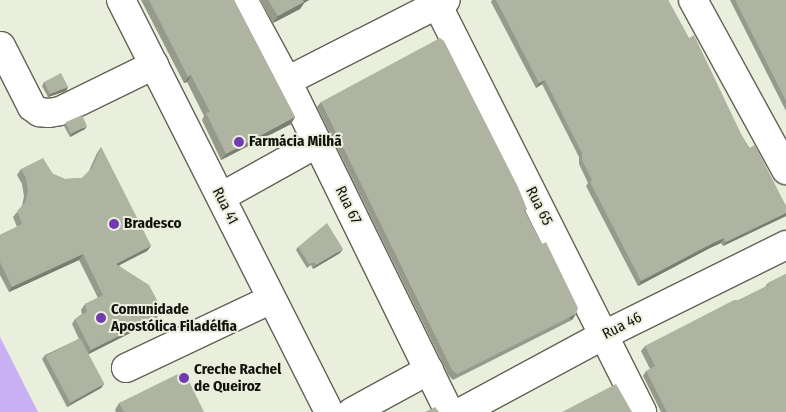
<!DOCTYPE html>
<html>
<head>
<meta charset="utf-8">
<style>
	body { margin:0 }
	#map { position:relative; width:786px; height:412px; overflow:hidden; background:#eaeedc; font-family:"Fira Sans Condensed",sans-serif }
	div>[style] { position:absolute }
	.green>* { inset:0; background:#c9b0f5 }
	.roads { filter:drop-shadow(1px 0 #606354) drop-shadow(-1px 0 #606354) drop-shadow(0 1px #606354) drop-shadow(0 -1px #606354) }
	.minor>* { height:28px; margin:-14px; padding:0 14px; transform-origin:14px; border-radius:14px; background:#fff }
	.wall>* { inset:0; background:#969a8b }
	.shaded-wall>* { inset:0; background:#7a7d71; transform-origin:0 0 }
	.building>* { inset:0; background:#afb3a2; transform-origin:0 0 }
	.dots>* { width:14px; height:14px; translate:-50% -50%; box-sizing:border-box; border:2px solid #eaeedc; border-radius:50% }
	span { translate:-50% -50%; white-space:nowrap; text-align:center; line-height:1.15; -webkit-text-stroke:4px #eaeedc; paint-order:stroke }
	.poi-label { font-size:15px; color:#12130d; font-weight:700 }
	.left { translate:0 -50%; text-align:left }
	.street-label { font-size:15px; color:#12130d }
</style>
</head>
<body>
<div id="map">
	<div class="green">
		<div style="clip-path:polygon(0 337px,38px 412px,0 412px)"></div>
	</div>
	<div class="roads">
		<div class="minor">
			<div style="left:121px;top:0;width:462px;rotate:63.2deg"></div>
			<div style="left:243px;top:0;width:92px;rotate:61.5deg"></div>
			<div style="left:287px;top:81px;width:369px;rotate:63.9deg"></div>
			<div style="left:435px;top:0;width:461px;rotate:63.3deg"></div>
			<div style="left:693px;top:0;width:194px;rotate:61.3deg"></div>
			<div style="left:1px;top:46px;width:68px;rotate:63.1deg"></div>
			<div style="left:32px;top:107px;width:9px;rotate:36deg"></div>
			<div style="left:39px;top:112px;width:10px;rotate:6deg"></div>
			<div style="left:49px;top:113px;width:11px;rotate:-10deg"></div>
			<div style="left:60px;top:111px;width:105px;rotate:-26.1deg"></div>
			<div style="left:287px;top:81px;width:178px;rotate:-27deg"></div>
			<div style="left:221px;top:197px;width:111px;rotate:-29.1deg"></div>
			<div style="left:126px;top:368px;width:161px;rotate:-25.3deg"></div>
			<div style="left:352px;top:412px;width:88px;rotate:-28.6deg"></div>
			<div style="left:461px;top:412px;width:162px;rotate:-28.3deg"></div>
			<div style="left:604px;top:335px;width:203px;rotate:-26.3deg"></div>
		</div>
	</div>
	<div class="wall">
		<div style="clip-path:polygon(141px 0,234px 0,295px 117px,291px 124px,221px 160px,202px 120px,204px 116px,187px 82px,184px 83px)"></div>
		<div style="clip-path:polygon(259px 0,309px 0,304px 3px,300px 9px,273px 23px)"></div>
		<div style="clip-path:polygon(492px 0,668px 0,742px 136px,786px 206px,786px 216px,723px 246px,721px 243px,710px 248px,638px 286px,586px 186px,588px 183px,579px 164px,579px 157px,542px 84px,536px 88px,491px 2px)"></div>
		<div style="clip-path:polygon(730px 0,786px 0,786px 111px)"></div>
		<div style="clip-path:polygon(44px 82px,68px 87px,66px 91px,48px 97px,42px 86px)"></div>
		<div style="clip-path:polygon(321px 102px,527px 209px,525px 211px,576px 314px,572px 320px,453px 380px,449px 376px,317px 107px)"></div>
		<div style="clip-path:polygon(66px 123px,85px 129px,70px 137px,64px 126px)"></div>
		<div style="clip-path:polygon(101px 147px,151px 246px,147px 251px,119px 265px,158px 316px,154px 321px,88px 354px,104px 384px,101px 388px,67px 407px,42px 359px,45px 355px,79px 339px,72px 324px,75px 319px,82px 314px,81px 310px,85px 304px,98px 298px,79px 260px,9px 292px,0 275px,0 235px,17px 227px,13px 217px,22px 206px,24px 196px,22px 184px,17px 175px,21px 169px,53px 174px,65px 179px,82px 178px,89px 171px,97px 153px)"></div>
		<div style="clip-path:polygon(298px 247px,340px 253px,313px 269px,311px 265px,307px 268px,296px 250px)"></div>
		<div style="clip-path:polygon(786px 274px,786px 412px,661px 412px,643px 376px,646px 371px,650px 369px,641px 351px,645px 346px,765px 287px,768px 283px)"></div>
		<div style="clip-path:polygon(119px 403px,204px 412px,116px 412px,115px 410px)"></div>
	</div>
	<div class="shaded-wall">
		<div style="clip-path:polygon(302px 0,309px 0,304px 3px,300px 9px,273px 23px,278px 16px)"></div>
		<div style="clip-path:polygon(191px 75px,187px 82px,184px 83px,188px 77px)"></div>
		<div style="clip-path:polygon(545px 80px,542px 84px,536px 88px,539px 83px)"></div>
		<div style="clip-path:polygon(68px 87px,66px 91px,48px 97px,50px 94px)"></div>
		<div style="clip-path:polygon(295px 117px,291px 124px,221px 160px,226px 154px)"></div>
		<div style="clip-path:polygon(87px 126px,85px 129px,70px 137px,72px 134px)"></div>
		<div style="clip-path:polygon(786px 213px,786px 216px,723px 246px,726px 242px)"></div>
		<div style="clip-path:polygon(724px 238px,721px 243px,710px 248px,638px 286px,641px 281px,713px 243px)"></div>
		<div style="clip-path:polygon(151px 246px,147px 251px,112px 269px,116px 264px)"></div>
		<div style="clip-path:polygon(343px 249px,340px 253px,313px 269px,316px 265px)"></div>
		<div style="clip-path:polygon(83px 254px,79px 260px,9px 292px,12px 287px)"></div>
		<div style="left:576px;top:314px;width:7px;height:133px;rotate:124deg"></div>
		<div style="clip-path:polygon(158px 316px,154px 321px,87px 355px,91px 350px)"></div>
		<div style="clip-path:polygon(104px 384px,101px 388px,67px 407px,70px 404px)"></div>
	</div>
	<div class="building">
		<div style="clip-path:polygon(149px 0,234px 0,295px 117px,226px 154px,206px 113px,210px 112px,191px 75px,188px 77px)"></div>
		<div style="clip-path:polygon(268px 0,303px 0,304px 2px,278px 16px)"></div>
		<div style="clip-path:polygon(496px 0,668px 0,689px 38px,694px 35px,742px 136px,749px 148px,755px 145px,786px 206px,786px 213px,726px 242px,724px 238px,713px 243px,641px 281px,590px 182px,592px 180px,582px 160px,582px 153px,545px 80px,539px 83px)"></div>
		<div style="clip-path:polygon(735px 0,786px 0,786px 101px)"></div>
		<div style="clip-path:polygon(440px 38px,444px 41px,518px 187px,527px 209px,524px 210px,542px 244px,546px 242px,578px 308px,576px 314px,457px 374px,452px 370px,321px 102px)"></div>
		<div style="clip-path:polygon(61px 73px,68px 87px,50px 94px,44px 82px)"></div>
		<div style="left:82px;top:115px;width:12px;height:18px;rotate:66deg"></div>
		<div style="clip-path:polygon(101px 147px,151px 246px,116px 264px,149px 285px,159px 304px,158px 316px,91px 350px,75px 319px,87px 312px,85px 304px,103px 295px,83px 254px,12px 287px,0 262px,0 235px,22px 224px,17px 211px,25px 203px,28px 191px,26px 178px,21px 169px,43px 158px,53px 174px,65px 179px,82px 178px,92px 168px)"></div>
		<div style="clip-path:polygon(327px 223px,343px 249px,316px 265px,314px 262px,309px 264px,298px 247px)"></div>
		<div style="clip-path:polygon(786px 274px,786px 412px,667px 412px,646px 371px,655px 366px,645px 346px,734px 300px,739px 300px,769px 285px,768px 283px)"></div>
		<div style="left:80px;top:338px;width:52px;height:39px;rotate:62deg"></div>
		<div style="clip-path:polygon(184px 371px,204px 412px,124px 412px,119px 403px)"></div>
		<div style="clip-path:polygon(616px 384px,632px 412px,562px 412px)"></div>
		<div style="clip-path:polygon(435px 407px,439px 412px,425px 412px)"></div>
	</div>
	<div class="dots">
		<div style="left:239px;top:142px;background:#723bb1"></div>
		<div style="left:114px;top:224px;background:#723bb1"></div>
		<div style="left:101px;top:318px;background:#723bb1"></div>
		<div style="left:184px;top:378px;background:#723bb1"></div>
	</div>
	<div class="poi-label">
		<span class="left" style="left:249px;top:142px">Farmácia Milhã</span>
		<span class="left" style="left:124px;top:224px">Bradesco</span>
		<span class="left" style="left:111px;top:318px">Comunidade<br>Apostólica Filadélfia</span>
		<span class="left" style="left:194px;top:378px">Creche Rachel<br>de Queiroz</span>
	</div>
	<div class="street-label">
		<span style="left:348px;top:205px;rotate:64deg">Rua 67</span>
		<span style="left:225px;top:206px;rotate:63deg">Rua 41</span>
		<span style="left:539px;top:206px;rotate:63deg">Rua 65</span>
		<span style="left:622px;top:326px;rotate:-27deg">Rua 46</span>
	</div>
</div>
</body>
</html>
